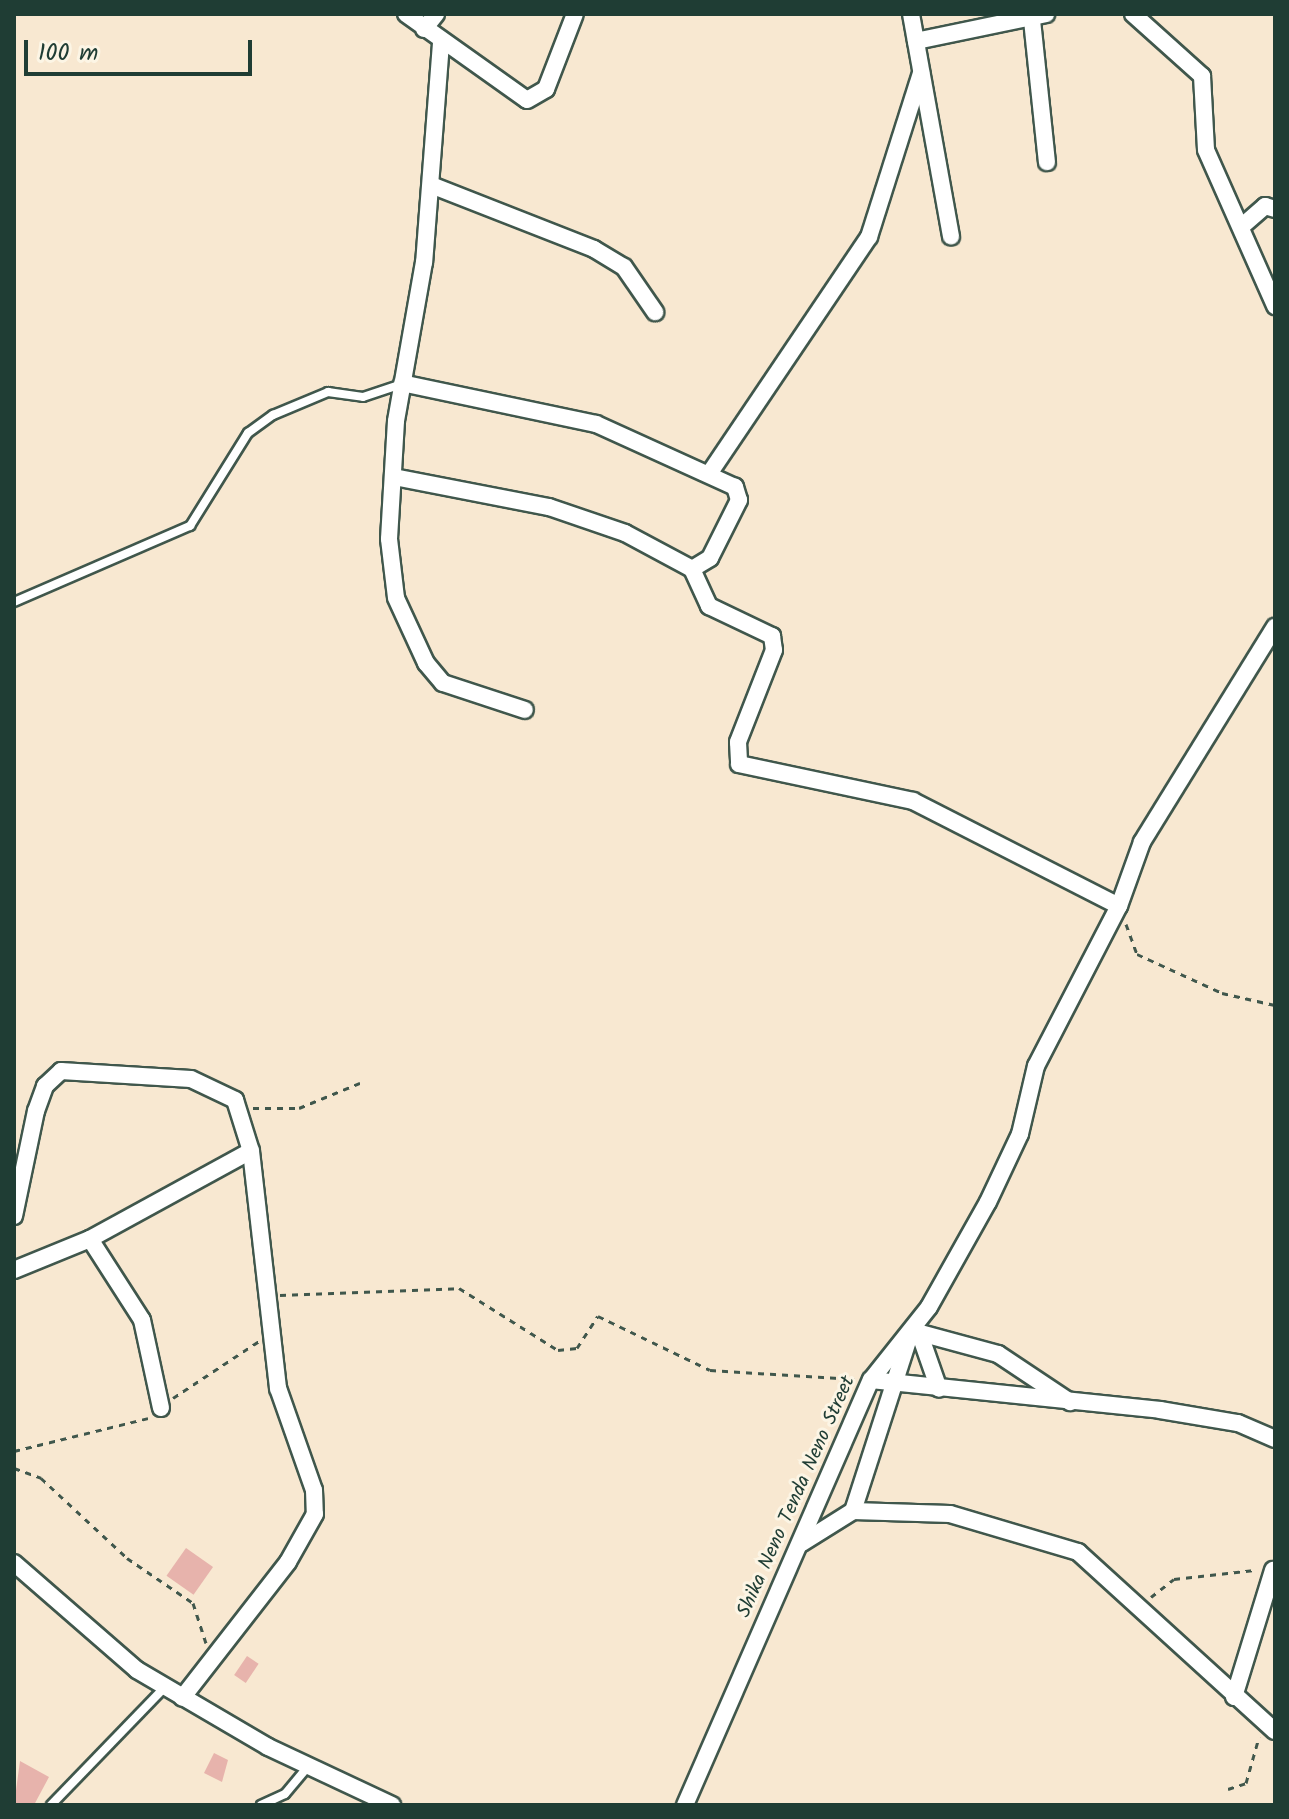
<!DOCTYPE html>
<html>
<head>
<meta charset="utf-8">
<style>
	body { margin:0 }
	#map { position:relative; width:1289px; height:1819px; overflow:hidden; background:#f8e8d1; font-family:Kalam,sans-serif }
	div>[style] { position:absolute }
	.building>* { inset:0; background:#e7b3ac; transform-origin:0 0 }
	.path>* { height:3px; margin-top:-1.5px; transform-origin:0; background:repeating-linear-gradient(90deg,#40574c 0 6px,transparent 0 12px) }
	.roads { filter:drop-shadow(2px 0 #40574c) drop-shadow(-2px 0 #40574c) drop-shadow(0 2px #40574c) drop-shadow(0 -2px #40574c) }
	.lane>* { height:8px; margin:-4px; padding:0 4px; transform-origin:4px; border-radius:4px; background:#fff }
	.street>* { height:16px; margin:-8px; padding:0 8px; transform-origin:8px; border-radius:8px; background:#fff }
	span { translate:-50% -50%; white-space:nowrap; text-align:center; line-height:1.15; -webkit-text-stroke:6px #fcf5e5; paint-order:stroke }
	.street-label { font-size:20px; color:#1f3d34 }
	.frame { position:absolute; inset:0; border:16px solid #1f3d34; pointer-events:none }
	.scale { position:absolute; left:24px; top:40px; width:228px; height:36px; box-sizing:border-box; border:4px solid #1f3d34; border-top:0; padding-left:10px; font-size:24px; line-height:28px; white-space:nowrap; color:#1f3d34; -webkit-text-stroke:6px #fcf5e5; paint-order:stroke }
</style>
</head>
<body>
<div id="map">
	<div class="building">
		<div style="left:186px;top:1548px;width:33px;height:34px;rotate:35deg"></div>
		<div style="left:247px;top:1656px;width:14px;height:23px;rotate:34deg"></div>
		<div style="clip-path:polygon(214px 1753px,228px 1760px,222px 1782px,204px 1773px)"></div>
		<div style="clip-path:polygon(20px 1761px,49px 1777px,34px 1805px,14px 1805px)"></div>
	</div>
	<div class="path">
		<div style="left:1126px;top:924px;width:32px;rotate:70deg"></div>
		<div style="left:1137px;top:954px;width:94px;rotate:24.6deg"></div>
		<div style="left:1222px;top:993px;width:54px;rotate:12.8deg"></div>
		<div style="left:253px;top:1108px;width:46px"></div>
		<div style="left:299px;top:1108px;width:66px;rotate:-22.3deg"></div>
		<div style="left:280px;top:1295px;width:179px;rotate:-2.2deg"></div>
		<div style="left:459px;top:1288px;width:117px;rotate:32.1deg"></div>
		<div style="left:558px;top:1350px;width:19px;rotate:-6deg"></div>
		<div style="left:577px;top:1348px;width:38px;rotate:-57deg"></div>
		<div style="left:598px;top:1316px;width:124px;rotate:25.7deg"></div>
		<div style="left:710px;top:1370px;width:145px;rotate:3.6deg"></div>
		<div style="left:173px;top:1398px;width:103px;rotate:-33.5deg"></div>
		<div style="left:14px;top:1451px;width:138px;rotate:-13.8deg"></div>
		<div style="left:14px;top:1468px;width:29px;rotate:20deg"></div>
		<div style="left:41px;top:1478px;width:117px;rotate:42.9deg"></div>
		<div style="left:127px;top:1558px;width:80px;rotate:34.3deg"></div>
		<div style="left:193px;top:1603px;width:42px;rotate:72deg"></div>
		<div style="left:1151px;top:1597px;width:29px;rotate:-38deg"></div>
		<div style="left:1174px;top:1579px;width:81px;rotate:-6.3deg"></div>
		<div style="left:1228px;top:1789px;width:19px;rotate:-18deg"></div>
		<div style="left:1246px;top:1783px;width:48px;rotate:-74.2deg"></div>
	</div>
	<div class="roads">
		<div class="lane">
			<div style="left:14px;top:602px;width:192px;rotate:-23.4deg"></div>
			<div style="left:190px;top:526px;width:110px;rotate:-58.1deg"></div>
			<div style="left:248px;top:433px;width:31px;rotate:-36deg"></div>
			<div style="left:273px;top:415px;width:60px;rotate:-22.7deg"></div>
			<div style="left:328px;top:392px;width:35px;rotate:8deg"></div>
			<div style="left:363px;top:397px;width:41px;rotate:-18.4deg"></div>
			<div style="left:51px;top:1805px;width:163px;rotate:-46deg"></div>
			<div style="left:261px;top:1805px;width:26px;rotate:-25deg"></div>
			<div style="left:285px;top:1794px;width:35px;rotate:-50deg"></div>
		</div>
		<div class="street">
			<div style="left:406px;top:14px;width:148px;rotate:35.4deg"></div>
			<div style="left:527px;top:100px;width:22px;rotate:-30deg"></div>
			<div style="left:546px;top:89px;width:80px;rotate:-68.9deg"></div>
			<div style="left:911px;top:14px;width:226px;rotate:79.8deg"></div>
			<div style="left:1133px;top:14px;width:93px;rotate:41.9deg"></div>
			<div style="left:1202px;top:76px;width:74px;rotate:86.9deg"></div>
			<div style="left:1206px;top:150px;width:171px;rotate:66.1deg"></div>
			<div style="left:1032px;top:20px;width:143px;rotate:84deg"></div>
			<div style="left:424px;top:29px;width:19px;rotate:-51deg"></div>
			<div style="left:916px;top:41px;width:133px;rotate:-11.7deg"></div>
			<div style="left:441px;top:43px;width:220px;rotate:94.4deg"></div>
			<div style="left:424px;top:262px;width:161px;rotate:100deg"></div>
			<div style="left:396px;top:421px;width:118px;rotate:93.4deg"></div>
			<div style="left:389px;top:539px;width:59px;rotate:83.2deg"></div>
			<div style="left:396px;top:598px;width:72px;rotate:65.2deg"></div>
			<div style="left:426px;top:663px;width:26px;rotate:50deg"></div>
			<div style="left:443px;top:683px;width:86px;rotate:18.2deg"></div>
			<div style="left:431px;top:185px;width:175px;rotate:21.4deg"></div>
			<div style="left:594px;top:249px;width:35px;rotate:31deg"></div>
			<div style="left:624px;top:267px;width:55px;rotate:55.4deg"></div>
			<div style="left:1241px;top:227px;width:32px;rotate:-41deg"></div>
			<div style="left:1265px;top:206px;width:10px;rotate:17deg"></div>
			<div style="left:709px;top:474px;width:286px;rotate:-56deg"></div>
			<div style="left:869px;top:237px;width:172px;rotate:-72.4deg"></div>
			<div style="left:394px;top:477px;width:158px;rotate:11deg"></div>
			<div style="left:549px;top:507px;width:80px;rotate:18.9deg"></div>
			<div style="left:625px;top:533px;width:76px;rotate:28.2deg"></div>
			<div style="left:692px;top:569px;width:21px;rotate:-31deg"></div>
			<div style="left:710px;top:558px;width:65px;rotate:-63.4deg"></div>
			<div style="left:739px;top:500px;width:14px;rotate:-107deg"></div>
			<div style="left:735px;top:487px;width:153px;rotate:-155.6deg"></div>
			<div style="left:596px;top:424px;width:198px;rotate:-168.1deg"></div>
			<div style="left:692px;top:569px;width:41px;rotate:65.3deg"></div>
			<div style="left:709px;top:606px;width:70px;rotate:25.5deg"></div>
			<div style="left:772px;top:636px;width:14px;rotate:82deg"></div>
			<div style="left:774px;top:650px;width:99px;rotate:111.4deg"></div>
			<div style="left:738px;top:742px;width:22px;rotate:87deg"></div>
			<div style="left:739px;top:764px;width:178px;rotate:12deg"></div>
			<div style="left:913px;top:801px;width:231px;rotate:27deg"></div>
			<div style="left:14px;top:1216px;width:107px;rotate:-78.2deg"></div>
			<div style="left:36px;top:1111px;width:27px;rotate:-70deg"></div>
			<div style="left:45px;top:1086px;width:22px;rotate:-43deg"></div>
			<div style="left:61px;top:1071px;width:130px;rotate:3.5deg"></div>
			<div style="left:191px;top:1079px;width:49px;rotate:25.5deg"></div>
			<div style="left:235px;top:1100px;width:53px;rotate:72.6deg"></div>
			<div style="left:251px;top:1151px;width:239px;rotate:83.5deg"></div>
			<div style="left:278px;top:1388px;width:108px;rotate:70.6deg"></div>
			<div style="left:314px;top:1490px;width:24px;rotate:88deg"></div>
			<div style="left:315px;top:1514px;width:55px;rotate:119.4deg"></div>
			<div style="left:288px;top:1562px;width:172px;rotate:127.9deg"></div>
			<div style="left:90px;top:1239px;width:96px;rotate:57.3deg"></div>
			<div style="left:142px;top:1320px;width:90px;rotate:77.8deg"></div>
			<div style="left:14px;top:1270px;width:82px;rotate:-22.2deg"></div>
			<div style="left:90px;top:1239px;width:183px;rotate:-28.7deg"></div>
			<div style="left:913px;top:1331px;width:88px;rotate:15.1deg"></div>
			<div style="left:998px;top:1354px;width:87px;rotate:33.7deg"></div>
			<div style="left:919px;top:1332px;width:60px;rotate:70.7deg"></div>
			<div style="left:871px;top:1380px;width:291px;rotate:5.9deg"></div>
			<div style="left:1160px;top:1410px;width:79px;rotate:9.5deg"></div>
			<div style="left:1238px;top:1423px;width:40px;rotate:23.4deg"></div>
			<div style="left:853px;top:1511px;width:182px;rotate:-72.1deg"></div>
			<div style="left:802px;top:1543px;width:60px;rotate:-32.1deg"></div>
			<div style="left:853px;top:1511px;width:97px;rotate:1.8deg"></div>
			<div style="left:950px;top:1514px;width:134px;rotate:16.5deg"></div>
			<div style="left:1078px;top:1552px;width:266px;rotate:42.3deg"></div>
			<div style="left:14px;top:1563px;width:163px;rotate:41deg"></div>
			<div style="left:137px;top:1670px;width:152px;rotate:30.4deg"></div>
			<div style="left:268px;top:1747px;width:137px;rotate:25.1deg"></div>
			<div style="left:1234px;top:1697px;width:133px;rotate:-72.9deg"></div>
			<div style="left:685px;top:1805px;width:464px;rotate:-66.4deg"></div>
			<div style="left:871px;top:1380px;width:93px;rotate:-51.5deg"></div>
			<div style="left:929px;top:1307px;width:120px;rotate:-60.7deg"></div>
			<div style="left:988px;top:1202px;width:75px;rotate:-64.8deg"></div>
			<div style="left:1020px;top:1134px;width:70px;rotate:-76.8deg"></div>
			<div style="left:1036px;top:1066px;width:180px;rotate:-62.6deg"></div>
			<div style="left:1119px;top:906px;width:68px;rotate:-70.2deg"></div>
			<div style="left:1142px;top:842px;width:253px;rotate:-58.3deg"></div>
		</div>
	</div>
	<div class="street-label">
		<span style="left:797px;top:1497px;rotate:-66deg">Shika Neno Tenda Neno Street</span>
	</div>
	<div class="frame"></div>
	<div class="scale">100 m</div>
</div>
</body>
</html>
